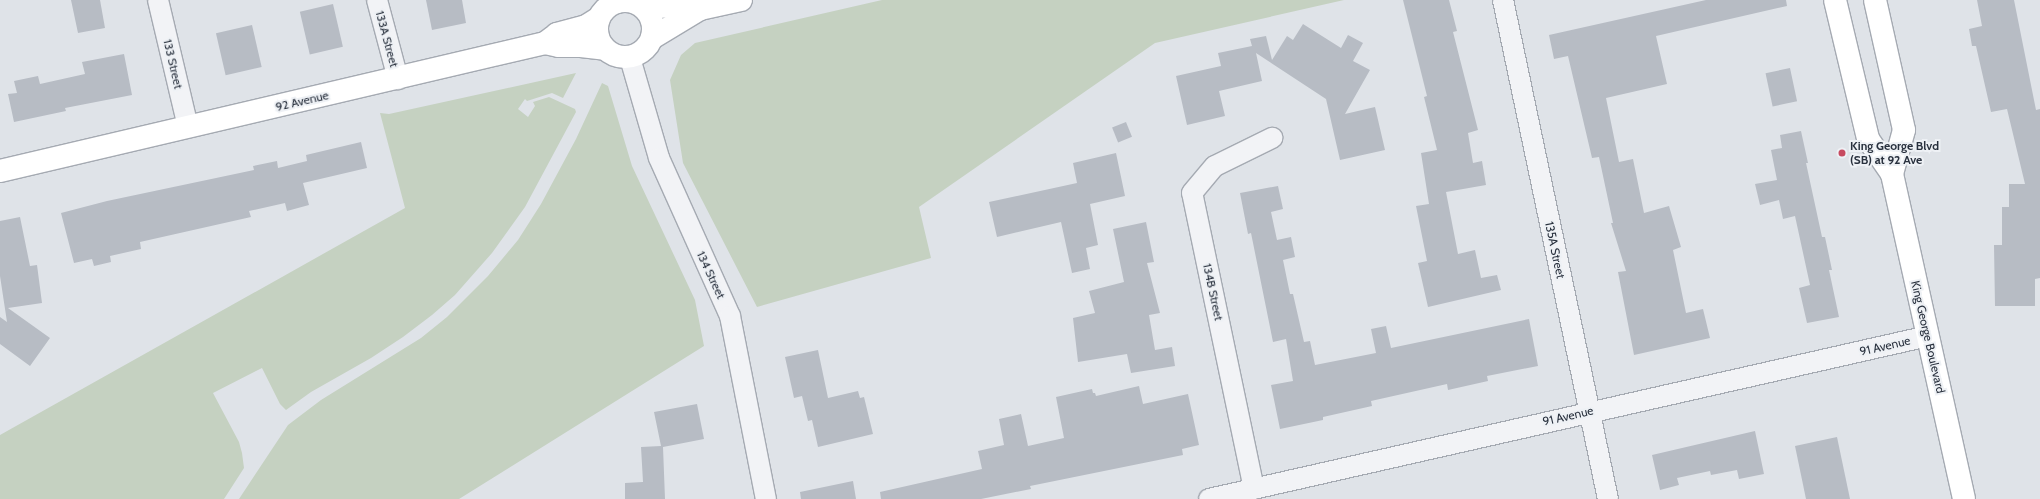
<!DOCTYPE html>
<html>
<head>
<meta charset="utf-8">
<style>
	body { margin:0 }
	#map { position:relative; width:2040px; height:499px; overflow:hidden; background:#dfe3e8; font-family:Cabin,sans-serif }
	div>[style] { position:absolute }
	.green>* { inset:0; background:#c5d1c1 }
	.building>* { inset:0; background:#b7bcc4; transform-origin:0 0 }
	.roads { filter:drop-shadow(1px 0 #a5aab2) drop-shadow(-1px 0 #a5aab2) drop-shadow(0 1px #a5aab2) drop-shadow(0 -1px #a5aab2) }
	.minor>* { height:20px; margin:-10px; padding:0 10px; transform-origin:10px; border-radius:10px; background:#f2f3f6 }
	.tertiary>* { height:22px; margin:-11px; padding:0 11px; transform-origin:11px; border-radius:11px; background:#f2f3f6 }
	.secondary>* { height:22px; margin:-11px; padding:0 11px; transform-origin:11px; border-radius:11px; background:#fff }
	.secondary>.ring { margin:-11px; padding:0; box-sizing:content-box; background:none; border:22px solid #fff; border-radius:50% }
	.primary>* { height:22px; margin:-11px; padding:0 11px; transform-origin:11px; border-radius:11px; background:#fff }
	.dots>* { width:11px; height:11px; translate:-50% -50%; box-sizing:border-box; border:2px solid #eef1f5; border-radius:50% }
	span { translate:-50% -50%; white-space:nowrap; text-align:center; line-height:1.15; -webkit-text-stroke:4px #eef1f5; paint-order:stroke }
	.street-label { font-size:12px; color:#29313e }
	.poi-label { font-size:12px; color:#29313e; font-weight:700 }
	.left { translate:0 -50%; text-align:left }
</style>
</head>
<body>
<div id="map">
	<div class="green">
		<div style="clip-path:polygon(882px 0,1344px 0,1155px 43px,919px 207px,931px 258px,757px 307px,683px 163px,670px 80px,681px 55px,695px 43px)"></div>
		<div style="clip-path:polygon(576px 73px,563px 98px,552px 93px,527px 101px,525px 99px,518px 109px,528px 117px,535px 106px,533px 102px,549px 97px,575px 109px,576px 112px,525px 207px,492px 253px,455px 295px,432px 315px,403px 337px,371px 358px,311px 392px,286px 410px,280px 404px,262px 368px,213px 393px,239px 442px,242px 453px,244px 468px,224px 499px,0 499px,0 435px,405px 208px,380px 113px,389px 114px)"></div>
		<div style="clip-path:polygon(602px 83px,608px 86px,632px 166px,695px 300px,704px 346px,459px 499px,239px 499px,288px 425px,321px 400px,421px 338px,447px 317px,488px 276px,518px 240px,541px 204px,576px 139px)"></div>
	</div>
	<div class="building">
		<div style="clip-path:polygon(71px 0,100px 0,105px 28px,78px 33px)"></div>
		<div style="clip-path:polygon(426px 0,462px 0,466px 23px,432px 30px)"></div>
		<div style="clip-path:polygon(1403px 0,1449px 0,1457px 31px,1453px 32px,1478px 130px,1468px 133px,1473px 163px,1482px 161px,1486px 185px,1446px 192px,1458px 254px,1475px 250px,1481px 278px,1497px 275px,1501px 290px,1428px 307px,1418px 263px,1427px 261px,1416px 206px,1429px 204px,1421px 153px,1437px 150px,1424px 97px,1427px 96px)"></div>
		<div style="clip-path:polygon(1706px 0,1786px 0,1787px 6px,1656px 36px,1667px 84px,1606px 98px,1619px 162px,1633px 159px,1644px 213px,1669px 206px,1681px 247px,1673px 250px,1686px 313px,1703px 309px,1710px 338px,1634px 355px,1618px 272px,1626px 271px,1611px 223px,1613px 223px,1599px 157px,1592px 158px,1568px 56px,1554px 59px,1549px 35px)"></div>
		<div style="clip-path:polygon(1977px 0,2014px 0,2036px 110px,2040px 109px,2040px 278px,2035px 279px,2035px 306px,1995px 306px,1994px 245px,2002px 245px,2002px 207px,2009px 207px,2009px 184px,2025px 184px,2007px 109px,1991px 112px,1976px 46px,1972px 46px,1969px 29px,1982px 26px)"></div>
		<div style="left:333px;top:4px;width:44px;height:34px;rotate:77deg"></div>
		<div style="clip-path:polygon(1303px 24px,1341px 48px,1348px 35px,1363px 43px,1353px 61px,1370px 70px,1345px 114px,1375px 107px,1385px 150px,1340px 160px,1326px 99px,1256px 53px,1262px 81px,1219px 91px,1225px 116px,1187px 125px,1176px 76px,1221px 66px,1218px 53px,1252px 46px,1250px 39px,1266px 36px,1272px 60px,1287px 36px,1293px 40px)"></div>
		<div style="left:252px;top:25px;width:43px;height:37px;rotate:77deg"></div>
		<div style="clip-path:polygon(124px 54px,132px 95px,65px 108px,66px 111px,14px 122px,8px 94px,17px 93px,14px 81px,38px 76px,40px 84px,85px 74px,82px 62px)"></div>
		<div style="left:1790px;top:68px;width:34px;height:25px;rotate:78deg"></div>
		<div style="left:1126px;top:122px;width:16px;height:15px;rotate:68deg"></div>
		<div style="clip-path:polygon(1801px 131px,1808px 163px,1806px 163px,1822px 237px,1825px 237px,1832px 270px,1829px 270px,1839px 317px,1807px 323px,1799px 288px,1810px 285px,1795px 216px,1783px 219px,1779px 200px,1760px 205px,1755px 184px,1777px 180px,1771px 150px,1782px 148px,1780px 135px)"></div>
		<div style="clip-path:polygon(361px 142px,367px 168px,303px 183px,309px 205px,287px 211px,285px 203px,249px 211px,251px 217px,140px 242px,141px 249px,110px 256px,111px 262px,94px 266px,92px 259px,74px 263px,61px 213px,107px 201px,254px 170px,253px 166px,277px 161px,278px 168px,307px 161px,306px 155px)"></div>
		<div style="clip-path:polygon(1116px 153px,1125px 196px,1090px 204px,1098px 245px,1086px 248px,1090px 269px,1072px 273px,1061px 222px,997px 237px,989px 202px,1077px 183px,1073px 163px)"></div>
		<div style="clip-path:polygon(1278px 186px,1283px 209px,1271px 212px,1277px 240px,1291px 237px,1295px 257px,1283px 260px,1290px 294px,1293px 294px,1304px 342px,1310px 341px,1315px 365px,1376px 353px,1371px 329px,1386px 326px,1391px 348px,1529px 319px,1538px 366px,1487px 376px,1488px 381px,1448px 390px,1447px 384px,1371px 401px,1372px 406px,1323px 417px,1323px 420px,1280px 429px,1271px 385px,1293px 381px,1286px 339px,1273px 342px,1251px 233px,1248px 234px,1240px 193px)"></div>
		<div style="clip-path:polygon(20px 217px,30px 266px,37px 265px,42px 303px,8px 308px,50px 338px,30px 366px,0 344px,0 317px,7px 322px,0 276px,0 221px)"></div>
		<div style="clip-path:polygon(1146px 222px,1154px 262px,1147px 263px,1160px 313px,1149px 315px,1155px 350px,1172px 347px,1175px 366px,1131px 373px,1127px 354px,1078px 362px,1073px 318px,1095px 313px,1089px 291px,1124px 282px,1113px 229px)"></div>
		<div style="clip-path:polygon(818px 350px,828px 398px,858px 391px,860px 398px,864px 397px,873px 434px,818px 447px,812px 420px,808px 421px,802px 396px,794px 398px,785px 357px)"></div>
		<div style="clip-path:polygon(1139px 386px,1143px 404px,1188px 394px,1199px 445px,1182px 449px,1183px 455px,1030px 486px,1031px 489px,981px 499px,881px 499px,880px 492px,982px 469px,978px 451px,1004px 445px,999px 419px,1021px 414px,1028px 446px,1064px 438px,1056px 397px,1092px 389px,1093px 393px,1095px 393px,1096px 396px)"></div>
		<div style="clip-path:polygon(697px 404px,704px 439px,663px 447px,665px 499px,625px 499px,625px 483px,643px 482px,641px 447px,661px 446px,654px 412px)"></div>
		<div style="clip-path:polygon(1755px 431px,1764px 474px,1739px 479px,1737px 470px,1711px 475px,1710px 471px,1677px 478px,1679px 485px,1660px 490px,1652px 455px)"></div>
		<div style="clip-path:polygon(1837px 437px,1850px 499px,1806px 499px,1795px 446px)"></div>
		<div style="clip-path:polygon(853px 481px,856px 499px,801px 499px,800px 492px)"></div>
	</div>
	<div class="roads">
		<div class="minor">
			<div style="left:158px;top:0;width:130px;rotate:76.7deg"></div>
			<div style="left:377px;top:0;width:82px;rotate:75.1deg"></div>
			<div style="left:1503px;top:0;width:510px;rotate:78.12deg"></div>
			<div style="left:630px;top:58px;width:104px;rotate:73.8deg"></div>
			<div style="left:659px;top:158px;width:173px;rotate:65.8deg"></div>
			<div style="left:730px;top:316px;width:187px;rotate:78.9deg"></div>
			<div style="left:1254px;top:489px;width:302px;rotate:-101.8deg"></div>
			<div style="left:1192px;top:193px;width:35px;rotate:-50deg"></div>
			<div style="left:1215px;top:166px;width:64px;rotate:-26.2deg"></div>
			<div style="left:1209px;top:499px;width:737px;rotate:-12.77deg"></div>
		</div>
		<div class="tertiary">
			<div style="left:617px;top:0;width:2px;rotate:90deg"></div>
		</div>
		<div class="secondary">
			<div class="ring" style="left:597px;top:1px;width:34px;height:34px"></div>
			<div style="left:644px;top:8px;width:42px;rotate:-4.1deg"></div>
			<div style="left:686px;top:5px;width:15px;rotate:16deg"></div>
			<div style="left:652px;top:38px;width:56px;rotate:-31.1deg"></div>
			<div style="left:700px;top:9px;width:42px;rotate:-12.4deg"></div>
			<div style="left:545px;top:43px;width:15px;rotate:-37deg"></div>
			<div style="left:557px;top:34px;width:30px;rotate:-15deg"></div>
			<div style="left:586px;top:26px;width:15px;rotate:-32deg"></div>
			<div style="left:0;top:171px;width:560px;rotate:-13.22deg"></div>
			<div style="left:545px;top:43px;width:14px;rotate:12deg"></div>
			<div style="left:559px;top:46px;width:22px"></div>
			<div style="left:581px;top:46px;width:24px;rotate:7deg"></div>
		</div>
		<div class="primary">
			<div style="left:1835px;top:0;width:143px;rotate:76.6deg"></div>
			<div style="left:1868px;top:139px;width:42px;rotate:55.6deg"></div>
			<div style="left:1892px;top:174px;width:333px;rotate:77.5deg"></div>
			<div style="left:1875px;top:0;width:133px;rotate:77.4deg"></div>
			<div style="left:1904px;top:130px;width:46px;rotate:105.3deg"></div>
		</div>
	</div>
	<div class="dots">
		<div style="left:1842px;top:153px;background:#c74a60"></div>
	</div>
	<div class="street-label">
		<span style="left:387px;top:39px;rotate:75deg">133A Street</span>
		<span style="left:173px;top:64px;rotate:77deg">133 Street</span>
		<span style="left:302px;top:101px;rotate:-13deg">92 Avenue</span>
		<span style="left:1555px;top:250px;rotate:78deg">135A Street</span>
		<span style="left:711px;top:275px;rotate:65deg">134 Street</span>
		<span style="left:1213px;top:292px;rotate:78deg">134B Street</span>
		<span style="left:1928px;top:337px;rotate:77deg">King George Boulevard</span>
		<span style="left:1885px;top:346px;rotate:-13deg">91 Avenue</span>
		<span style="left:1568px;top:416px;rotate:-13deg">91 Avenue</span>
	</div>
	<div class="poi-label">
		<span class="left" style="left:1850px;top:153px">King George Blvd<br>(SB) at 92 Ave</span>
	</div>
</div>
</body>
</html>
